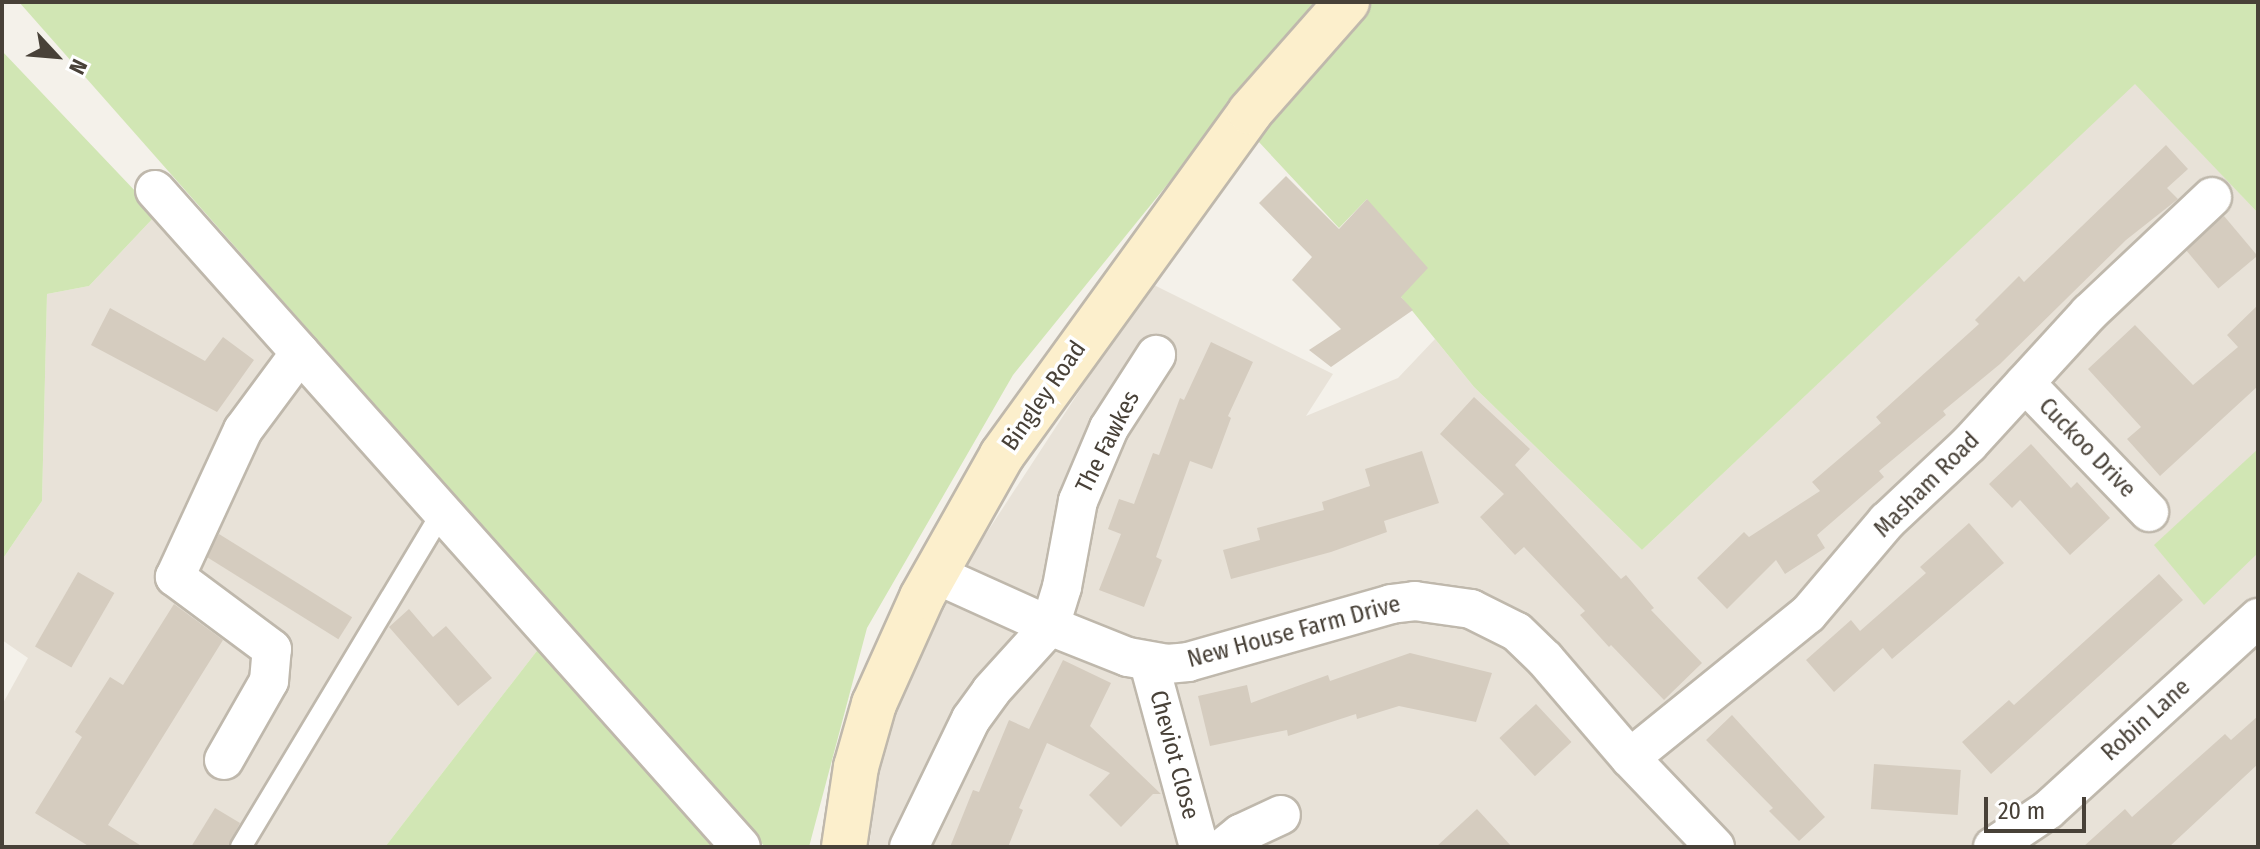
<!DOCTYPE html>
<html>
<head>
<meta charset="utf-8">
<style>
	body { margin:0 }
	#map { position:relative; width:2260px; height:849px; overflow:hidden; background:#f4f1ea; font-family:"Fira Sans Condensed",sans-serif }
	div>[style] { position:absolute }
	.residential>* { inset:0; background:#e8e2d8 }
	.green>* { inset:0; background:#d1e6b4 }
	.building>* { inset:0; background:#d5ccbf; transform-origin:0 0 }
	.roads { filter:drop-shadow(2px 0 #bfb8ac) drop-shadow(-2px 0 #bfb8ac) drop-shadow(0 2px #bfb8ac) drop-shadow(0 -2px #bfb8ac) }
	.lane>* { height:20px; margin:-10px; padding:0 10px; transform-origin:10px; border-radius:10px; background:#fff }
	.street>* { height:38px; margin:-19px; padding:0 19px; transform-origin:19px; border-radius:19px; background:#fff }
	.secondary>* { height:44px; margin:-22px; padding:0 22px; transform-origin:22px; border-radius:22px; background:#fcefcc }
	span { translate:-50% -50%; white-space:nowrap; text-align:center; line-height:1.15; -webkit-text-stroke:7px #fff; paint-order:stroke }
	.street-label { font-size:24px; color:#484138 }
	.frame { position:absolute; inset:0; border:4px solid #484138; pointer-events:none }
	.north { position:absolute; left:16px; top:16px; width:80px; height:80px; -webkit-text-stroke:6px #fff; paint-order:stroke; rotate:116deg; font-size:22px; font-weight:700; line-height:32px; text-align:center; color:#484138 }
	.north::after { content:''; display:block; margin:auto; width:28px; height:36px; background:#484138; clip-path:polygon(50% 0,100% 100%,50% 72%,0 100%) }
	.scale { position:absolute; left:1984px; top:797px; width:102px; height:36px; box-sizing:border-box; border:4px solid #484138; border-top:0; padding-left:10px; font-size:24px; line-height:28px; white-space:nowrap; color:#484138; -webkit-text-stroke:6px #fff; paint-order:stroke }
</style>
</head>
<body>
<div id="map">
	<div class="residential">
		<div style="clip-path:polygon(2135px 83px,2258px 213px,2258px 847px,869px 847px,885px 727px,944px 598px,1150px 283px,1333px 374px,1306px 416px,1398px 378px,1435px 339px,1474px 387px,1642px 550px)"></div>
		<div style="clip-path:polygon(157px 214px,543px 643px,385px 847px,2px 847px,2px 705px,28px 658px,2px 640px,2px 560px,42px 501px,47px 294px,89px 286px)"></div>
	</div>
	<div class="green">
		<div style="clip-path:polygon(19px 2px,1323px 2px,1243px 91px,1013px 375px,867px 628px,809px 847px,765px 847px)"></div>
		<div style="clip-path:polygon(1363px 2px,2258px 2px,2258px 213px,2135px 84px,1642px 550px,1474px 387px,1401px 297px,1367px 199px,1339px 228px,1258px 141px)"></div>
		<div style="clip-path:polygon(2px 51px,157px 214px,89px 286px,47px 294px,42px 501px,2px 560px)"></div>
		<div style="clip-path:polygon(2258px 449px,2258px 553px,2204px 605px,2154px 545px)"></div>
		<div style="clip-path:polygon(543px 643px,718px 847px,385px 847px)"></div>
	</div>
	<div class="building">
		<div style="clip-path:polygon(2166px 145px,2188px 169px,2167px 188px,2178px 199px,2126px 240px,2000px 364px,1943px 411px,1946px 415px,1879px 471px,1884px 477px,1817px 535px,1825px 548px,1785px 574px,1776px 560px,1727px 609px,1697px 578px,1744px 532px,1749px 537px,1820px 491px,1812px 482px,1881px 423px,1876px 417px,1979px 324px,1975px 320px,2019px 276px,2024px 282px)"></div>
		<div style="clip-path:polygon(1286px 176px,1339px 229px,1367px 199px,1428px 268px,1401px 297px,1413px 310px,1331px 367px,1309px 350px,1341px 329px,1292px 280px,1312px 257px,1259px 203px)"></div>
		<div style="left:2224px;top:216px;width:52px;height:51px;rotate:50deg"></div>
		<div style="clip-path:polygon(2258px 305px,2258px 386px,2160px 476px,2127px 439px,2141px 427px,2088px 369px,2135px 325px,2193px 385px,2238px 347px,2227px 335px)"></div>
		<div style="clip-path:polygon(110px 308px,205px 361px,223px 337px,254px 360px,217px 412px,91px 345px)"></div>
		<div style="clip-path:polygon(1211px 342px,1253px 362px,1228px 416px,1231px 418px,1212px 469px,1190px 461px,1156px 557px,1162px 560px,1144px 607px,1099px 590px,1121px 534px,1108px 529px,1119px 499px,1134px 504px,1153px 453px,1159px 455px,1180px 398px,1184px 400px)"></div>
		<div style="clip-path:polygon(1474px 397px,1530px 449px,1515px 465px,1621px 579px,1626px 575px,1654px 608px,1651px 610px,1702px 663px,1664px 700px,1611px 645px,1609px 647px,1580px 615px,1585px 611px,1524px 547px,1515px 555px,1480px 517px,1504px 494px,1440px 434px)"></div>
		<div style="clip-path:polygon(2031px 444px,2071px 488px,2077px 482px,2110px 518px,2070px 555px,2020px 500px,2012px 508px,1989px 484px)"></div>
		<div style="clip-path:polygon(1422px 451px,1439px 503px,1384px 521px,1387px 532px,1331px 552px,1231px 579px,1223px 550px,1260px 540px,1257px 528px,1324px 510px,1322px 502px,1370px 486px,1365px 469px)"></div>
		<div style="clip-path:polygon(1969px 523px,2004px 563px,1892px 659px,1883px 648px,1834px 692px,1806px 660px,1851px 620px,1860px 631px,1926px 573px,1920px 567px)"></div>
		<div style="left:219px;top:534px;width:157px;height:26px;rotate:32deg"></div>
		<div style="left:78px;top:572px;width:42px;height:86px;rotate:30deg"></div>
		<div style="clip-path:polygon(2159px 574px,2183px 600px,1991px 774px,1962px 742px,2009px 700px,2014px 705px)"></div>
		<div style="clip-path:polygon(174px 604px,223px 640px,108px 825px,143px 847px,90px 847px,35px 813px,82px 737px,75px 732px,110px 677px,123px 685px)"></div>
		<div style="clip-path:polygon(409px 609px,433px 637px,446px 626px,492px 678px,458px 706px,389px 627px)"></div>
		<div style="clip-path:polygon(1410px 653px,1492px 673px,1476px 722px,1399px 706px,1357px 719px,1356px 714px,1288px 736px,1287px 730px,1210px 746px,1198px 696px,1247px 685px,1251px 703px,1328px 675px,1330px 681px)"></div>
		<div style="clip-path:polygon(1063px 660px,1111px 683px,1090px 726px,1161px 794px,1153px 794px,1121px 827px,1089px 795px,1110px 773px,1047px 743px,1019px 808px,1023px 810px,1008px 847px,950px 847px,973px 790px,979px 792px,1009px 720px,1029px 729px)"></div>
		<div style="left:1536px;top:704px;width:52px;height:50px;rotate:47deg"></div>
		<div style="clip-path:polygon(1732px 715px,1825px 817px,1799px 841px,1769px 811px,1773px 808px,1706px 740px)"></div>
		<div style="clip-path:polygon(2258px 716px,2258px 764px,2169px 847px,2083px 847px,2125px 809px,2132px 817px,2225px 734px,2231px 740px)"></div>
		<div style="left:1874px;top:764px;width:87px;height:45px;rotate:4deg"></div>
		<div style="clip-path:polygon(215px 808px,240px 823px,228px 847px,191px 847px)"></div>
		<div style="clip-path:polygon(1477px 809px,1512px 847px,1436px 847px)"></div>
	</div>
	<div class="roads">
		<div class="lane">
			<div style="left:241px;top:847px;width:390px;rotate:-59deg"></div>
		</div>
		<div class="street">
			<div style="left:155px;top:190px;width:880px;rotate:48.27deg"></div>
			<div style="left:2025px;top:383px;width:179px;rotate:46.1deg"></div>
			<div style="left:935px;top:574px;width:126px;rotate:24.3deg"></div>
			<div style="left:1050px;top:626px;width:84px;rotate:21.7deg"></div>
			<div style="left:1128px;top:657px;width:40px;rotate:10deg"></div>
			<div style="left:1167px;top:664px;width:21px;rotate:-5deg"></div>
			<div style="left:1188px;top:662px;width:211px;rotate:-15.9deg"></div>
			<div style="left:1391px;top:604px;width:24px;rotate:-7deg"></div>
			<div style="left:1415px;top:601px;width:57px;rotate:8.1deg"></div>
			<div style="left:1471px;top:609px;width:51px;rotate:26.6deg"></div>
			<div style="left:1517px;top:632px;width:39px;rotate:44deg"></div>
			<div style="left:1545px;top:659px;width:130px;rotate:49.4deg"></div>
			<div style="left:1630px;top:758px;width:123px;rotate:46.3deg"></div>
			<div style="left:1149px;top:663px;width:191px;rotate:74.8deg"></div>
			<div style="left:1630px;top:758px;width:229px;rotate:-39deg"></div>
			<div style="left:1808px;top:614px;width:122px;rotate:-49.7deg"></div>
			<div style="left:1887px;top:521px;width:112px;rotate:-43.2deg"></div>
			<div style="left:1969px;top:444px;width:178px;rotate:-47.5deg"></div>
			<div style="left:2089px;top:313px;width:169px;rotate:-43.3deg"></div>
			<div style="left:224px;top:760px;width:91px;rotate:-60.3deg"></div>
			<div style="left:269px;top:681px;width:32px;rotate:-85deg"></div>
			<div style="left:272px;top:649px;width:121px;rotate:-143.4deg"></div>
			<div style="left:175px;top:577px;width:162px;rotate:-65.2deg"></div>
			<div style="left:243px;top:430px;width:96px;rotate:-53.5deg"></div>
			<div style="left:909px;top:847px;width:142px;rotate:-64.2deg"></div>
			<div style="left:971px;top:719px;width:34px;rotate:-54deg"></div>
			<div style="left:991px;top:691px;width:88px;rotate:-47.8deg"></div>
			<div style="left:1050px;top:626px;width:41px;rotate:-72.9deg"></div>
			<div style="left:1062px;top:587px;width:87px;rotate:-79.5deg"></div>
			<div style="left:1078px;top:501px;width:79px;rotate:-67deg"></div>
			<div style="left:1109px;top:428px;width:87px;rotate:-57.2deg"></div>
			<div style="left:1224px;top:847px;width:21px;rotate:-39deg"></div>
			<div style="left:1240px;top:834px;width:45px;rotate:-24.9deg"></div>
			<div style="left:1993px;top:847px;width:66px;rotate:-33.9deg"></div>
			<div style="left:2048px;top:810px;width:285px;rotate:-42.4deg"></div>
		</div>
		<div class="secondary">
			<div style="left:844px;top:847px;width:81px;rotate:-81.5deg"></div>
			<div style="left:856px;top:767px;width:66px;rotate:-74.1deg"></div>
			<div style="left:874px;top:704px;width:117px;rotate:-65.8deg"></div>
			<div style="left:922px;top:597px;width:163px;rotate:-60.6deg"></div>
			<div style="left:1002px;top:455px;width:423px;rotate:-54.1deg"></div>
			<div style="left:1250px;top:112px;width:147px;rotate:-48.6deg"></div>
		</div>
	</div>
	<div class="street-label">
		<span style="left:1044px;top:396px;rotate:-55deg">Bingley Road</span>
		<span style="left:1108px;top:442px;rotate:-63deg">The Fawkes</span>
		<span style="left:2087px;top:448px;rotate:46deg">Cuckoo Drive</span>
		<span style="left:1927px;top:485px;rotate:-45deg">Masham Road</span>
		<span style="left:1294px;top:632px;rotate:-15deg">New House Farm Drive</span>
		<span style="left:2146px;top:720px;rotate:-42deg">Robin Lane</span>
		<span style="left:1174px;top:755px;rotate:75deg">Cheviot Close</span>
	</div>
	<div class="frame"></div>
	<div class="north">N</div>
	<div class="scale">20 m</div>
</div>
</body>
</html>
